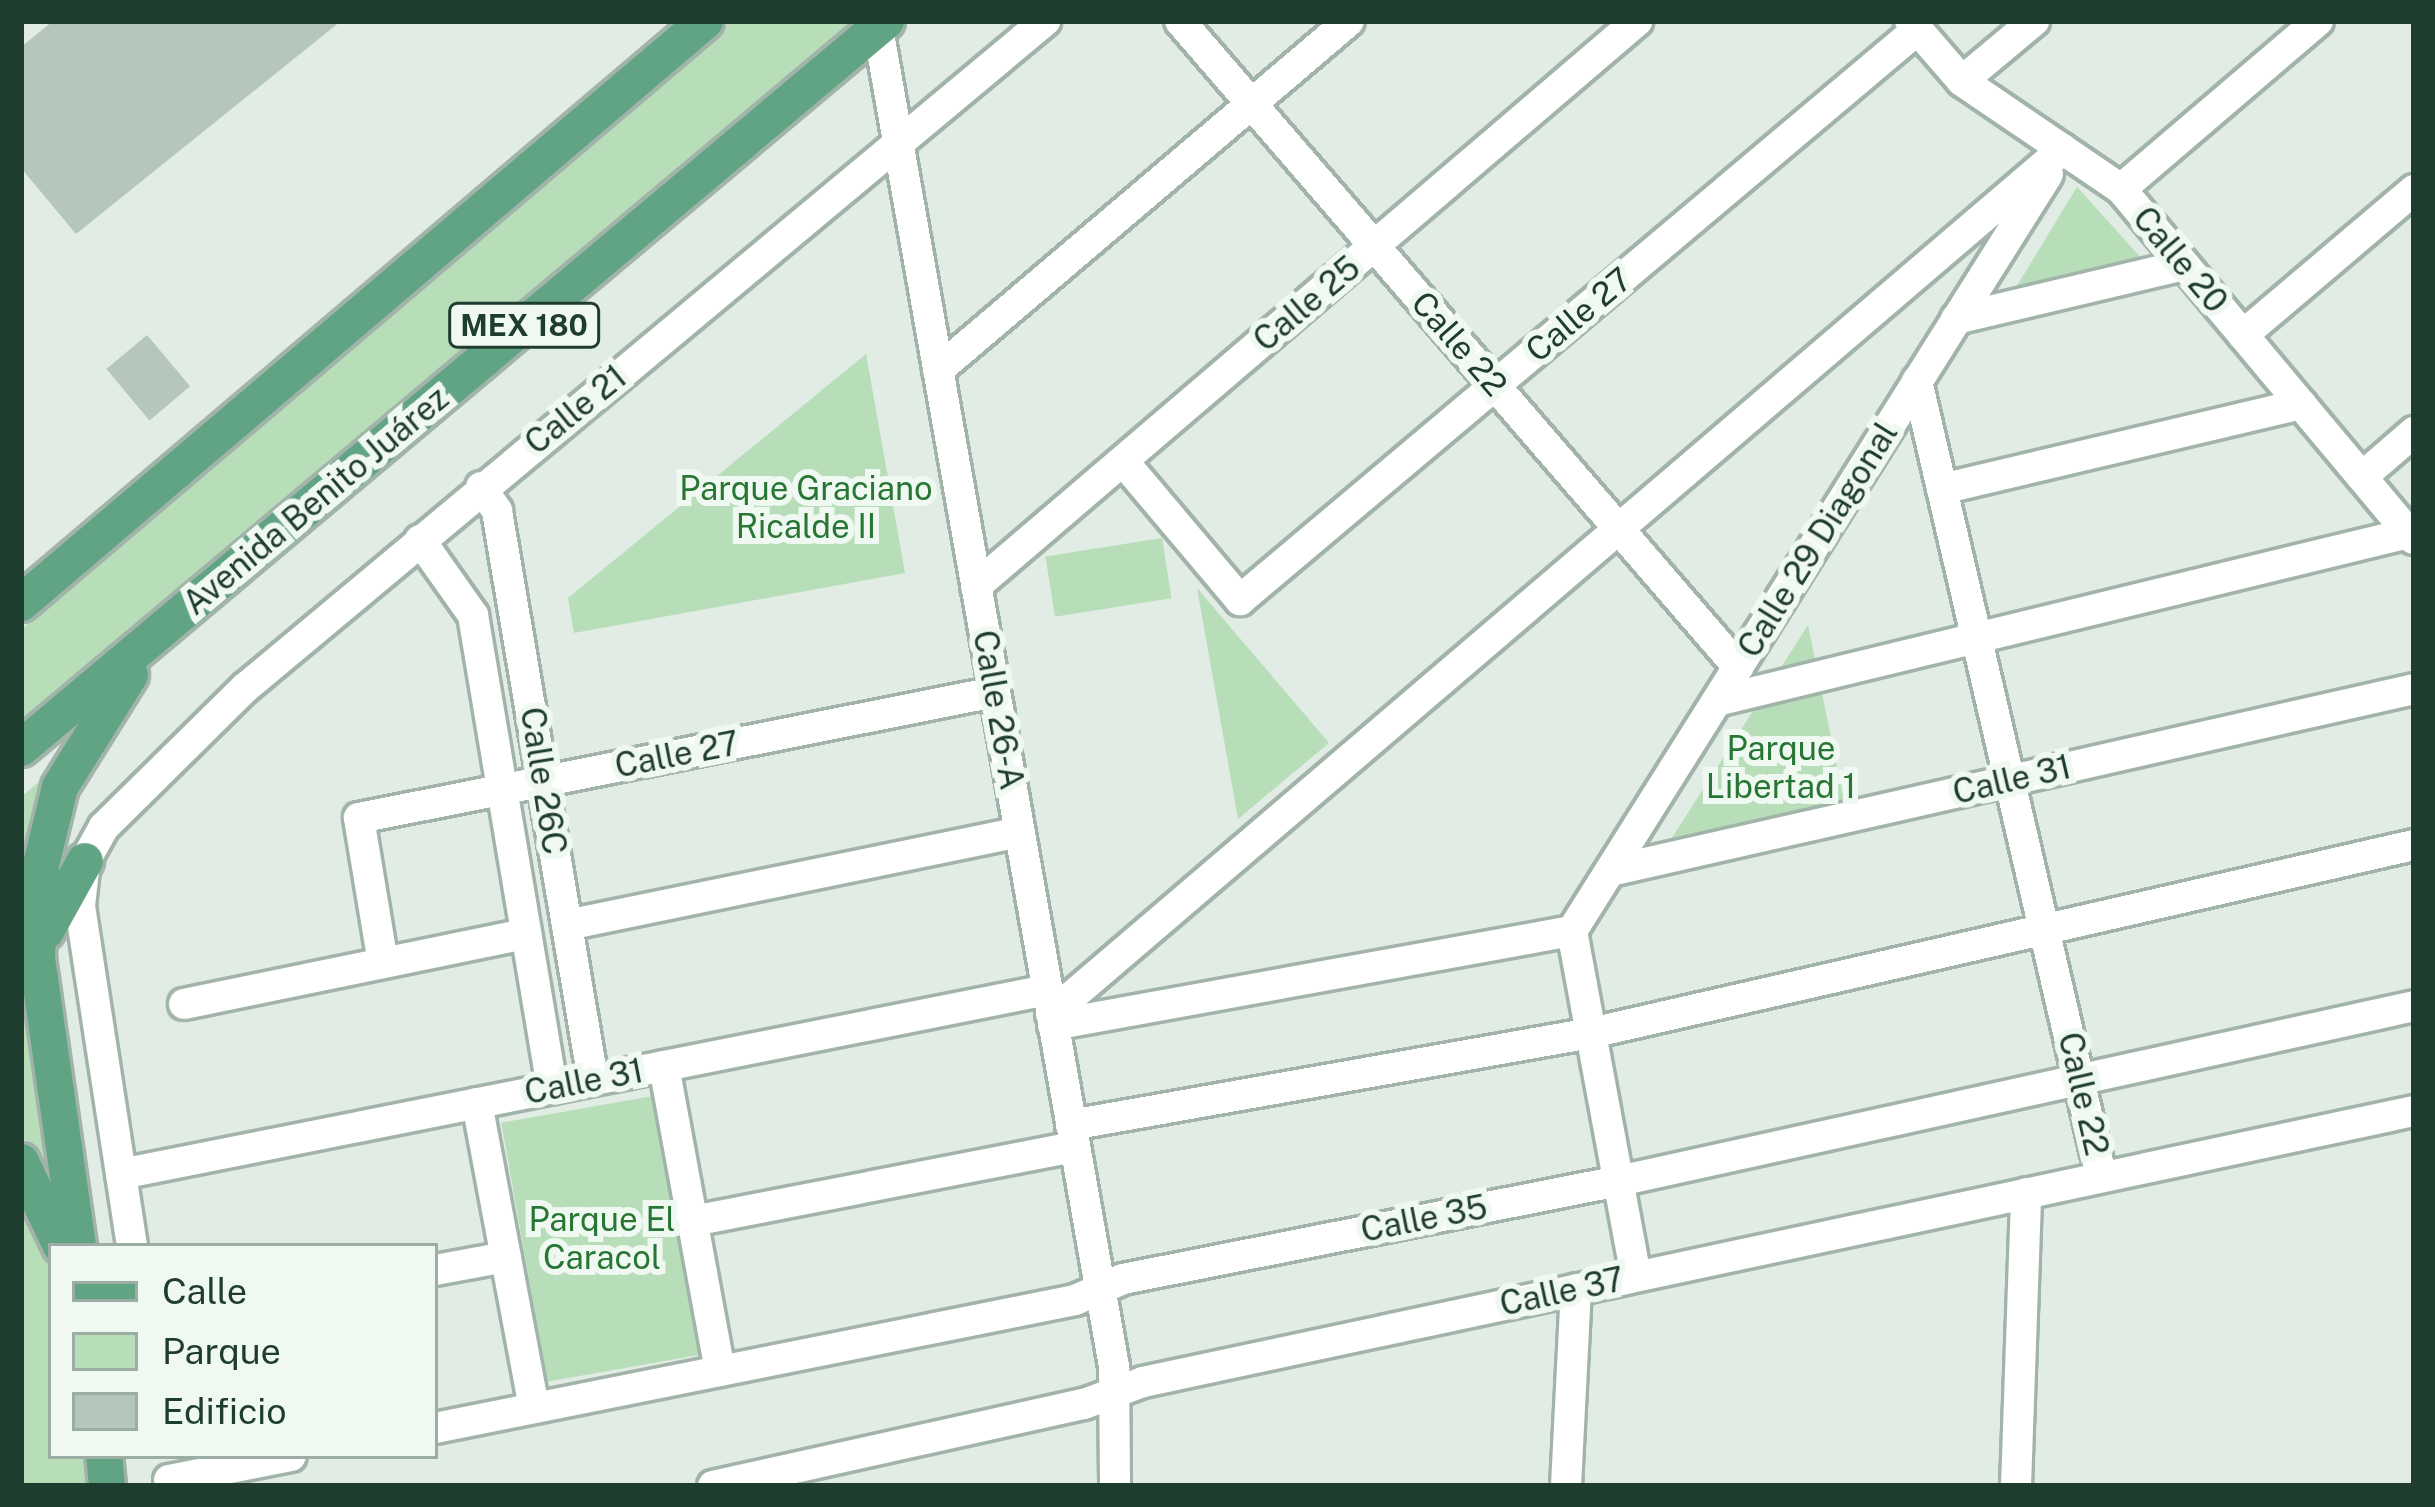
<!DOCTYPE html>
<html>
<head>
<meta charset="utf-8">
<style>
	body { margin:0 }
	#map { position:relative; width:2435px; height:1507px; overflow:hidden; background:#e0ece4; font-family:"Public Sans",sans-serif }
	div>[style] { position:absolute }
	.green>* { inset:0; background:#b7deb9; transform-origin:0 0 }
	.building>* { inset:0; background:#b5c7bc; transform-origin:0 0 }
	.roads { filter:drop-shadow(3px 0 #a2b4aa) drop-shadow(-3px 0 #a2b4aa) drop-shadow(0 3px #a2b4aa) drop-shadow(0 -3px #a2b4aa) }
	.minor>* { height:30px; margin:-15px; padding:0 15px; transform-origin:15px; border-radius:15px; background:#fff }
	.major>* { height:36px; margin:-18px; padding:0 18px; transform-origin:18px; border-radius:18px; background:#61a484 }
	span { translate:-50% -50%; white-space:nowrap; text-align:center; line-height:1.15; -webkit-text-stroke:12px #f0f8f2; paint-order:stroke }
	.shield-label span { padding:3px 9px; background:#f0f8f2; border:3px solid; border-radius:9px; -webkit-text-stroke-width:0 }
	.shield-label { font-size:30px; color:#1f3d2e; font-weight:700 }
	.street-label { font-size:33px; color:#1f3d2e }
	.park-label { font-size:33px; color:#277634 }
	.frame { position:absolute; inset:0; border:24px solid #1f3d2e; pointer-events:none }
	.legend { position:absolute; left:48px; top:1243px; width:390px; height:216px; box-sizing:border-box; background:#f0f8f2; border:3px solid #9cada4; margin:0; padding:15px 21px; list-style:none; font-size:36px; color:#1f3d2e }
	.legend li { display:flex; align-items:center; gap:24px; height:60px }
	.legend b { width:60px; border:3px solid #9cada4 }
</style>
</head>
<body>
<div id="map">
	<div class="green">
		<div style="clip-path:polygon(731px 21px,862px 21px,21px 732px,21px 630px)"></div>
		<div style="clip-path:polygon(2077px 187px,2153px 271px,2004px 307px)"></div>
		<div style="clip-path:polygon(866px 354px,905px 573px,574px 633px,568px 598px)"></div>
		<div style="left:1162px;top:538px;width:61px;height:118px;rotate:81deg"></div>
		<div style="clip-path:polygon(1197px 588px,1329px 743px,1238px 819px)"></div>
		<div style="clip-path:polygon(1808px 625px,1846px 810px,1663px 852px)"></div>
		<div style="clip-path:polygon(62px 762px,49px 786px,61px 1201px,21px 1134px,21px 797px)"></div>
		<div style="left:653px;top:1096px;width:263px;height:154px;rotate:80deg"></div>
		<div style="clip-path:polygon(21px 1177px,51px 1265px,51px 1456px,82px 1456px,86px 1486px,21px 1486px)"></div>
	</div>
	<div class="building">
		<div style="clip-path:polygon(53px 21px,341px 21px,76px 234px,21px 168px,21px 47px)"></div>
		<div style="left:147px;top:335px;width:67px;height:53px;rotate:50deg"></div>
	</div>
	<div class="roads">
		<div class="minor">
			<div style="left:1180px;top:21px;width:854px;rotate:49.18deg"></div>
			<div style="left:1910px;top:21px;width:79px;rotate:49.1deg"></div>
			<div style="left:1962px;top:81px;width:192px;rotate:34.2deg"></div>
			<div style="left:2121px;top:189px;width:456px;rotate:50.1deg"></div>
			<div style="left:878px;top:28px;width:1360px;rotate:80deg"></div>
			<div style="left:1114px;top:1367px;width:119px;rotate:89.5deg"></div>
			<div style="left:1962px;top:81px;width:94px;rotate:-39.8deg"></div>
			<div style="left:2121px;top:189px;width:259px;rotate:-40.5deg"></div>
			<div style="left:1956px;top:319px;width:234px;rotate:-13.3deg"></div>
			<div style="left:2243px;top:335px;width:224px;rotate:-40.3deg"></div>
			<div style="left:938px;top:370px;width:539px;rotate:-40.34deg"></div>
			<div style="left:1917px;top:381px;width:815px;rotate:76.95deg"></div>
			<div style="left:1123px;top:461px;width:182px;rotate:49.9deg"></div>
			<div style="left:1240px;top:600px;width:885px;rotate:-40.1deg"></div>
			<div style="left:2362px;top:477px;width:69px;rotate:-40.9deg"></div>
			<div style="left:481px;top:487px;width:29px;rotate:56deg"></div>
			<div style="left:497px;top:511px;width:577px;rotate:80.42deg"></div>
			<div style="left:1942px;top:489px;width:369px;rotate:-13.3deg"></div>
			<div style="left:420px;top:540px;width:92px;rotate:54.8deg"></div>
			<div style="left:473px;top:615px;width:480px;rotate:80.5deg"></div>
			<div style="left:976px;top:586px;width:870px;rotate:-40.52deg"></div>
			<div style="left:1717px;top:701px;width:712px;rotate:-13.65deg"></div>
			<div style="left:1610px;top:871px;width:824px;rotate:-12.75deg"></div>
			<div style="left:567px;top:925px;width:462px;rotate:-11.6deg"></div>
			<div style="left:1572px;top:931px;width:894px;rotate:-57.84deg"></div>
			<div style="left:1572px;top:931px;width:351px;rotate:79.5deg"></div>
			<div style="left:383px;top:963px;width:147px;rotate:-99.4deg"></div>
			<div style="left:359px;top:818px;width:648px;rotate:-11.21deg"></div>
			<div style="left:184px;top:1004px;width:349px;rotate:-11.6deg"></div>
			<div style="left:1051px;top:1014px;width:1331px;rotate:-40.52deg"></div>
			<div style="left:1053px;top:1025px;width:527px;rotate:-10.27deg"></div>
			<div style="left:664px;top:1066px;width:310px;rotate:79.6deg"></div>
			<div style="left:477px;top:1103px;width:310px;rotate:79.4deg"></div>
			<div style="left:1071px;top:1125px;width:528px;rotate:-10.03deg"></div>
			<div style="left:1591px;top:1033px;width:844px;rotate:-12.87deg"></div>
			<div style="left:121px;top:1174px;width:944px;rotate:-11.24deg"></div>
			<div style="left:693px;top:1221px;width:389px;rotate:-11deg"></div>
			<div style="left:132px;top:1246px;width:344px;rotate:-98.7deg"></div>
			<div style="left:80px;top:906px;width:45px;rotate:-83.7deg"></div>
			<div style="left:85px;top:861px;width:39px;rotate:-61deg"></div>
			<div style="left:104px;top:827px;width:198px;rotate:-44.6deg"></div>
			<div style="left:245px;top:688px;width:1042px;rotate:-39.82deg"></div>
			<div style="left:435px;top:1270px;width:72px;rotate:-10.4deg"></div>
			<div style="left:435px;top:1428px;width:653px;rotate:-11.31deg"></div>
			<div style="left:1075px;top:1300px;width:52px;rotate:-23.6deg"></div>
			<div style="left:1123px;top:1279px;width:506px;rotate:-11.18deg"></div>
			<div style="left:1619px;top:1181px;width:814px;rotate:-12.41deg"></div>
			<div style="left:169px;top:1480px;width:124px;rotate:-11.1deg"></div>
			<div style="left:713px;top:1486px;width:380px;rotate:-12.5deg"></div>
			<div style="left:1084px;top:1404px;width:63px;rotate:-20.4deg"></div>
			<div style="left:1143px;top:1382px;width:1300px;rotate:-12.04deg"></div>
			<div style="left:1566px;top:1486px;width:197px;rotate:-87.1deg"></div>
			<div style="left:2016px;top:1486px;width:293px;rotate:-88deg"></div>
		</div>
		<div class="major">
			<div style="left:21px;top:603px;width:898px;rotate:-40.39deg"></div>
			<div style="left:21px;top:748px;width:1130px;rotate:-40.05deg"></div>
			<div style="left:46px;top:931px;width:80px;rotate:-60.9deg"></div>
			<div style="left:21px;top:1162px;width:93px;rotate:64.5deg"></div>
			<div style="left:78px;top:1246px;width:292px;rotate:-98.1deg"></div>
			<div style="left:37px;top:957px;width:92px;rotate:-87.5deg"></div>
			<div style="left:41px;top:865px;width:80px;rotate:-76.3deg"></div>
			<div style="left:60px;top:787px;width:132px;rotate:-58deg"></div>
			<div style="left:104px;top:1456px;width:30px;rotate:84deg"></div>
		</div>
	</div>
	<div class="shield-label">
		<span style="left:524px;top:325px">MEX 180</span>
	</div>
	<div class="street-label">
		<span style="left:2180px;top:260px;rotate:50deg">Calle 20</span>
		<span style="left:1307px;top:304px;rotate:-40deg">Calle 25</span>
		<span style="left:1579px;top:315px;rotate:-40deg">Calle 27</span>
		<span style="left:1459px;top:344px;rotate:49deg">Calle 22</span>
		<span style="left:576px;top:410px;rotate:-39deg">Calle 21</span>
		<span style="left:316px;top:501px;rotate:-40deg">Avenida Benito Juárez</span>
		<span style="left:1818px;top:540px;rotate:-58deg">Calle 29 Diagonal</span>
		<span style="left:998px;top:710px;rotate:80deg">Calle 26-A</span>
		<span style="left:677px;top:755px;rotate:-11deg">Calle 27</span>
		<span style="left:2012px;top:780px;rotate:-13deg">Calle 31</span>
		<span style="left:543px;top:781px;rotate:81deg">Calle 26C</span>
		<span style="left:584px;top:1082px;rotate:-11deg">Calle 31</span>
		<span style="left:2083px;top:1094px;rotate:77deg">Calle 22</span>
		<span style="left:1424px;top:1219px;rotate:-11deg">Calle 35</span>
		<span style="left:1562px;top:1292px;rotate:-12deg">Calle 37</span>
	</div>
	<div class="park-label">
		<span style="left:806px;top:508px">Parque Graciano<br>Ricalde II</span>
		<span style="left:1781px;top:768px">Parque<br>Libertad 1</span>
		<span style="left:602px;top:1239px">Parque El<br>Caracol</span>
	</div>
	<div class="frame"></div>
	<ul class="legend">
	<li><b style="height:15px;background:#61a484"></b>Calle</li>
	<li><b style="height:33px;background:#b7deb9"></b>Parque</li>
	<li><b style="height:33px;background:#b5c7bc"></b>Edificio</li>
	</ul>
</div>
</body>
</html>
